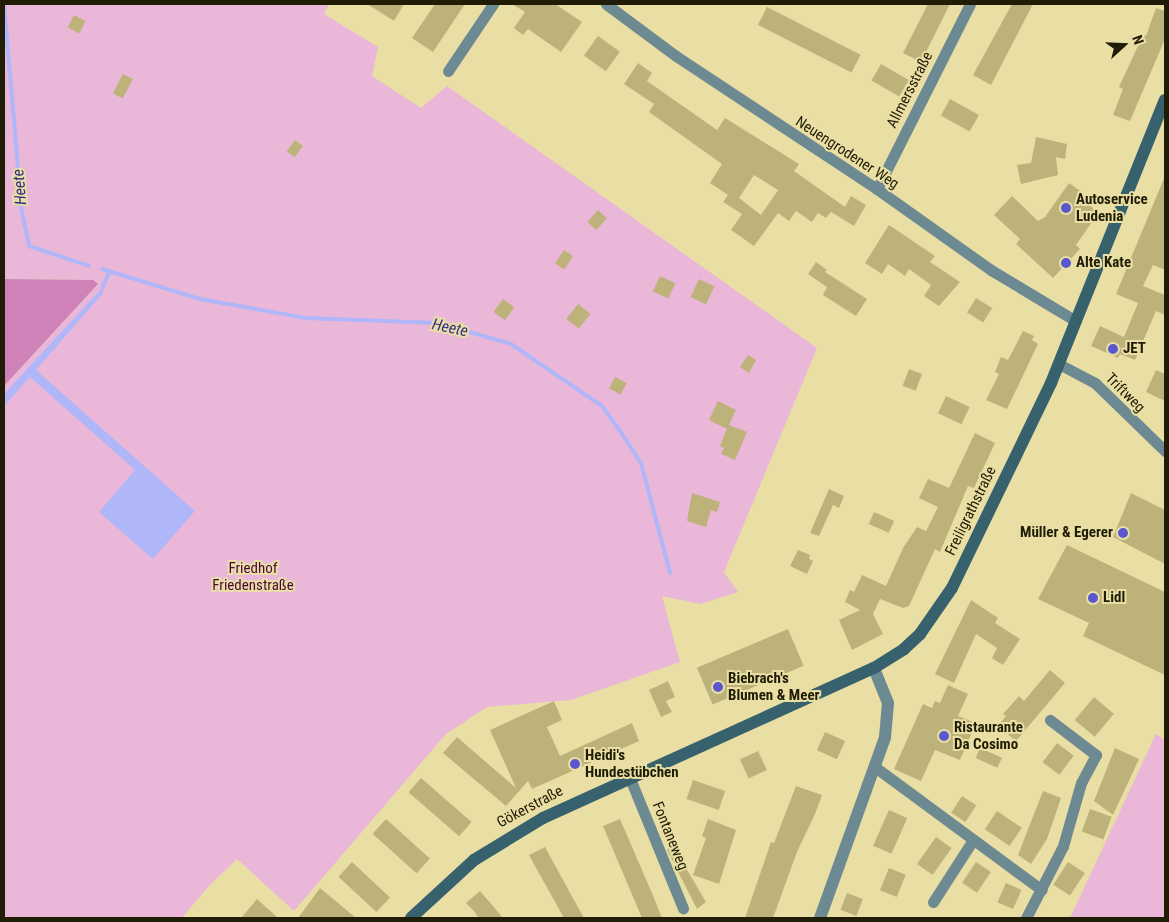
<!DOCTYPE html>
<html>
<head>
<meta charset="utf-8">
<style>
	body { margin:0 }
	#map { position:relative; width:1169px; height:922px; overflow:hidden; background:#e9dfa4; font-family:"Roboto Condensed",sans-serif }
	div>[style] { position:absolute }
	.green>* { inset:0; background:#eab7d9 }
	.forest>* { inset:0; background:#ce82b7 }
	.water>* { inset:0; background:#b0b7f8 }
	.stream>* { height:4px; margin:-2px; padding:0 2px; transform-origin:2px; border-radius:2px; background:#b0b7f8 }
	.building>* { inset:0; background:#bdb37a; transform-origin:0 0 }
	.minor>* { height:11px; margin:-5.5px; padding:0 5.5px; transform-origin:5.5px; border-radius:5.5px; background:#6d8992 }
	.tertiary>* { height:12px; margin:-6px; padding:0 6px; transform-origin:6px; border-radius:6px; background:#6d8992 }
	.secondary>* { height:12px; margin:-6px; padding:0 6px; transform-origin:6px; border-radius:6px; background:#36616d }
	.dots>* { width:14px; height:14px; translate:-50% -50%; box-sizing:border-box; border:2px solid #e9dfa4; border-radius:50% }
	span { translate:-50% -50%; white-space:nowrap; text-align:center; line-height:1.15; -webkit-text-stroke:4px #e9dfa4; paint-order:stroke }
	.street-label { font-size:15px; color:#201c05 }
	.poi-label { font-size:15px; color:#201c05; font-weight:700 }
	.left { translate:0 -50%; text-align:left }
	.right { translate:-100% -50%; text-align:right }
	.park-label { font-size:15px; color:#4b053c }
	.water-label { font-size:16px; color:#322c86; font-style:italic }
	.frame { position:absolute; inset:0; border:5px solid #201c05; pointer-events:none }
	.north { position:absolute; left:1099px; top:20px; width:50px; height:50px; -webkit-text-stroke:4px #e9dfa4; paint-order:stroke; rotate:70deg; font-size:14px; font-weight:700; line-height:20px; text-align:center; color:#201c05 }
	.north::after { content:''; display:block; margin:auto; width:18px; height:22px; background:#201c05; clip-path:polygon(50% 0,100% 100%,50% 72%,0 100%) }
</style>
</head>
<body>
<div id="map">
	<div class="green">
		<div style="clip-path:polygon(4px 4px,329px 4px,324px 14px,378px 47px,372px 76px,421px 108px,447px 86px,817px 348px,724px 572px,738px 592px,700px 604px,662px 596px,680px 662px,571px 700px,487px 707px,446px 734px,294px 911px,237px 859px,207px 888px,182px 918px,4px 918px,4px 386px,98px 284px,92px 280px,4px 279px)"></div>
		<div style="clip-path:polygon(1156px 734px,1165px 740px,1165px 918px,1070px 918px)"></div>
	</div>
	<div class="forest">
		<div style="clip-path:polygon(4px 279px,93px 280px,98px 284px,4px 386px)"></div>
	</div>
	<div class="water">
		<div style="clip-path:polygon(103px 287px,103px 293px,36px 370px,195px 511px,153px 559px,99px 512px,135px 470px,30px 377px,4px 406px,4px 394px)"></div>
	</div>
	<div class="stream">
		<div style="left:4px;top:4px;width:209px;rotate:85.1deg"></div>
		<div style="left:22px;top:212px;width:35px;rotate:78deg"></div>
		<div style="left:29px;top:246px;width:63px;rotate:18.4deg"></div>
		<div style="left:102px;top:269px;width:102px;rotate:17deg"></div>
		<div style="left:200px;top:299px;width:108px;rotate:10.2deg"></div>
		<div style="left:306px;top:318px;width:132px;rotate:2.2deg"></div>
		<div style="left:438px;top:323px;width:76px;rotate:16deg"></div>
		<div style="left:511px;top:344px;width:110px;rotate:34.3deg"></div>
		<div style="left:602px;top:406px;width:34px;rotate:54deg"></div>
		<div style="left:622px;top:434px;width:35px;rotate:57deg"></div>
		<div style="left:641px;top:463px;width:114px;rotate:75.2deg"></div>
		<div style="left:103px;top:287px;width:16px;rotate:-68deg"></div>
	</div>
	<div class="building">
		<div style="clip-path:polygon(367px 4px,404px 4px,394px 21px)"></div>
		<div style="clip-path:polygon(435px 4px,465px 4px,433px 52px,412px 38px)"></div>
		<div style="clip-path:polygon(512px 4px,555px 4px,582px 22px,561px 52px,528px 29px,523px 35px,514px 28px,525px 12px)"></div>
		<div style="clip-path:polygon(928px 4px,950px 4px,921px 62px,903px 53px)"></div>
		<div style="clip-path:polygon(1012px 4px,1033px 4px,991px 85px,973px 75px)"></div>
		<div style="left:767px;top:7px;width:105px;height:20px;rotate:27deg"></div>
		<div style="clip-path:polygon(1156px 8px,1165px 11px,1165px 39px,1130px 121px,1113px 115px,1123px 89px,1119px 87px,1143px 35px,1146px 36px)"></div>
		<div style="left:74px;top:15px;width:13px;height:14px;rotate:27deg"></div>
		<div style="left:598px;top:36px;width:27px;height:24px;rotate:36deg"></div>
		<div style="clip-path:polygon(evenodd,638px 63px,652px 73px,647px 81px,717px 130px,725px 118px,799px 164px,794px 171px,845px 207px,851px 196px,866px 205px,854px 226px,831px 212px,826px 218px,818px 213px,812px 222px,796px 211px,789px 221px,778px 213px,754px 246px,731px 230px,742px 214px,723px 202px,728px 195px,710px 183px,722px 164px,649px 112px,654px 104px,624px 84px,638px 63px,754px 175px,778px 190px,761px 215px,739px 198px,754px 175px)"></div>
		<div style="left:881px;top:64px;width:32px;height:19px;rotate:30deg"></div>
		<div style="left:123px;top:74px;width:11px;height:22px;rotate:27deg"></div>
		<div style="left:950px;top:99px;width:33px;height:19px;rotate:29deg"></div>
		<div style="clip-path:polygon(1036px 137px,1067px 144px,1065px 159px,1056px 157px,1058px 175px,1021px 184px,1017px 165px,1031px 163px)"></div>
		<div style="left:295px;top:140px;width:10px;height:14px;rotate:37deg"></div>
		<div style="clip-path:polygon(1165px 176px,1165px 270px,1153px 265px,1143px 286px,1165px 295px,1165px 315px,1156px 311px,1135px 360px,1120px 354px,1118px 358px,1091px 346px,1100px 326px,1124px 337px,1138px 303px,1116px 294px)"></div>
		<div style="clip-path:polygon(1069px 183px,1082px 192px,1079px 198px,1099px 212px,1076px 245px,1080px 249px,1053px 278px,1016px 244px,1020px 239px,994px 215px,1012px 196px,1038px 221px,1045px 217px)"></div>
		<div style="left:598px;top:210px;width:12px;height:16px;rotate:42deg"></div>
		<div style="clip-path:polygon(889px 225px,935px 256px,930px 262px,960px 282px,939px 306px,924px 296px,931px 285px,909px 269px,905px 276px,888px 264px,882px 274px,865px 263px)"></div>
		<div style="left:564px;top:250px;width:11px;height:16px;rotate:34deg"></div>
		<div style="clip-path:polygon(816px 262px,827px 270px,825px 272px,867px 299px,856px 316px,823px 295px,827px 287px,808px 274px)"></div>
		<div style="left:660px;top:276px;width:17px;height:17px;rotate:25deg"></div>
		<div style="left:699px;top:279px;width:17px;height:20px;rotate:25deg"></div>
		<div style="left:976px;top:298px;width:19px;height:17px;rotate:32deg"></div>
		<div style="left:503px;top:299px;width:14px;height:16px;rotate:36deg"></div>
		<div style="left:578px;top:304px;width:16px;height:19px;rotate:38deg"></div>
		<div style="clip-path:polygon(1023px 331px,1034px 336px,1032px 340px,1038px 344px,1007px 409px,986px 400px,999px 374px,995px 372px,1001px 357px,1008px 360px)"></div>
		<div style="clip-path:polygon(748px 355px,756px 360px,749px 373px,740px 367px)"></div>
		<div style="left:909px;top:369px;width:14px;height:18px;rotate:21deg"></div>
		<div style="clip-path:polygon(1156px 370px,1165px 374px,1165px 401px,1146px 392px)"></div>
		<div style="left:615px;top:377px;width:13px;height:13px;rotate:27deg"></div>
		<div style="left:946px;top:396px;width:26px;height:19px;rotate:25deg"></div>
		<div style="clip-path:polygon(718px 401px,736px 410px,729px 425px,747px 432px,735px 460px,721px 454px,724px 448px,720px 446px,727px 429px,709px 420px)"></div>
		<div style="clip-path:polygon(975px 433px,995px 443px,974px 488px,968px 486px,940px 552px,935px 549px,909px 606px,903px 608px,880px 599px,873px 614px,883px 634px,852px 650px,839px 620px,860px 610px,845px 602px,850px 590px,854px 592px,862px 575px,886px 586px,903px 548px,917px 527px,926px 531px,938px 507px,919px 498px,928px 479px,949px 488px)"></div>
		<div style="clip-path:polygon(829px 489px,844px 496px,839px 508px,833px 505px,819px 536px,810px 533px)"></div>
		<div style="clip-path:polygon(692px 493px,720px 502px,717px 512px,711px 510px,706px 527px,687px 521px)"></div>
		<div style="clip-path:polygon(1131px 493px,1165px 510px,1165px 564px,1113px 537px)"></div>
		<div style="left:874px;top:512px;width:22px;height:13px;rotate:24deg"></div>
		<div style="clip-path:polygon(1067px 545px,1165px 592px,1165px 675px,1083px 636px,1089px 623px,1038px 599px)"></div>
		<div style="clip-path:polygon(798px 550px,810px 555px,809px 559px,813px 561px,807px 574px,790px 566px)"></div>
		<div style="clip-path:polygon(971px 600px,998px 618px,995px 623px,1020px 639px,1003px 665px,992px 658px,997px 648px,976px 634px,954px 683px,935px 674px)"></div>
		<div style="left:788px;top:629px;width:40px;height:99px;rotate:67deg"></div>
		<div style="clip-path:polygon(1050px 670px,1065px 683px,1016px 741px,998px 726px,1006px 716px,1003px 714px,1019px 696px,1024px 701px)"></div>
		<div style="clip-path:polygon(668px 681px,675px 697px,666px 701px,672px 712px,661px 717px,649px 690px)"></div>
		<div style="clip-path:polygon(948px 685px,968px 694px,958px 716px,976px 723px,960px 760px,935px 750px,921px 781px,894px 769px,923px 704px,932px 708px,935px 701px,940px 703px)"></div>
		<div style="left:1094px;top:697px;width:26px;height:30px;rotate:40deg"></div>
		<div style="clip-path:polygon(554px 701px,562px 720px,547px 727px,560px 756px,632px 723px,639px 741px,532px 789px,528px 781px,506px 806px,443px 753px,457px 737px,516px 788px,490px 730px)"></div>
		<div style="left:825px;top:732px;width:22px;height:20px;rotate:24deg"></div>
		<div style="left:1057px;top:743px;width:21px;height:24px;rotate:37deg"></div>
		<div style="left:980px;top:748px;width:24px;height:11px;rotate:24deg"></div>
		<div style="clip-path:polygon(1115px 748px,1139px 759px,1113px 815px,1094px 801px)"></div>
		<div style="left:758px;top:751px;width:21px;height:20px;rotate:65deg"></div>
		<div style="left:421px;top:778px;width:67px;height:19px;rotate:41deg"></div>
		<div style="left:693px;top:780px;width:34px;height:20px;rotate:19deg"></div>
		<div style="clip-path:polygon(796px 786px,822px 795px,815px 814px,797px 852px,773px 918px,745px 918px,771px 842px,774px 843px)"></div>
		<div style="clip-path:polygon(1043px 791px,1061px 798px,1047px 839px,1031px 864px,1018px 855px)"></div>
		<div style="left:962px;top:796px;width:17px;height:20px;rotate:33deg"></div>
		<div style="left:1090px;top:809px;width:23px;height:24px;rotate:20deg"></div>
		<div style="left:889px;top:810px;width:20px;height:39px;rotate:24deg"></div>
		<div style="left:997px;top:811px;width:30px;height:22px;rotate:34deg"></div>
		<div style="left:386px;top:819px;width:59px;height:20px;rotate:42deg"></div>
		<div style="clip-path:polygon(620px 819px,654px 898px,662px 918px,642px 918px,603px 826px)"></div>
		<div style="clip-path:polygon(708px 819px,736px 830px,719px 884px,693px 875px,706px 838px,702px 836px)"></div>
		<div style="left:936px;top:837px;width:19px;height:33px;rotate:35deg"></div>
		<div style="clip-path:polygon(673px 846px,706px 902px,697px 909px,667px 850px)"></div>
		<div style="clip-path:polygon(545px 847px,569px 891px,584px 918px,564px 918px,535px 866px,529px 855px)"></div>
		<div style="left:352px;top:862px;width:52px;height:20px;rotate:43deg"></div>
		<div style="left:976px;top:862px;width:18px;height:25px;rotate:34deg"></div>
		<div style="left:1068px;top:862px;width:20px;height:27px;rotate:33deg"></div>
		<div style="left:889px;top:868px;width:18px;height:24px;rotate:22deg"></div>
		<div style="left:1006px;top:883px;width:17px;height:21px;rotate:24deg"></div>
		<div style="clip-path:polygon(320px 888px,356px 918px,298px 918px)"></div>
		<div style="clip-path:polygon(480px 891px,493px 906px,503px 918px,479px 918px,473px 910px,466px 903px)"></div>
		<div style="left:847px;top:893px;width:17px;height:18px;rotate:21deg"></div>
		<div style="clip-path:polygon(257px 899px,278px 918px,241px 918px)"></div>
	</div>
	<div class="minor">
		<div style="left:606px;top:4px;width:87px;rotate:36.6deg"></div>
		<div style="left:676px;top:56px;width:241px;rotate:33.5deg"></div>
		<div style="left:877px;top:189px;width:140px;rotate:35.4deg"></div>
		<div style="left:991px;top:270px;width:99px;rotate:31deg"></div>
		<div style="left:448px;top:71px;width:81px;rotate:-56.1deg"></div>
		<div style="left:877px;top:189px;width:207px;rotate:-63.3deg"></div>
		<div style="left:1059px;top:364px;width:41px;rotate:27.8deg"></div>
		<div style="left:1095px;top:383px;width:98px;rotate:44.2deg"></div>
		<div style="left:875px;top:767px;width:207px;rotate:36.4deg"></div>
		<div style="left:629px;top:776px;width:143px;rotate:67.8deg"></div>
		<div style="left:933px;top:902px;width:74px;rotate:-57.2deg"></div>
		<div style="left:1026px;top:918px;width:81px;rotate:-62.8deg"></div>
		<div style="left:1063px;top:846px;width:66px;rotate:-74.1deg"></div>
		<div style="left:1081px;top:783px;width:32px;rotate:-62deg"></div>
		<div style="left:1096px;top:755px;width:58px;rotate:-142.7deg"></div>
	</div>
	<div class="tertiary">
		<div style="left:820px;top:918px;width:192px;rotate:-70.2deg"></div>
		<div style="left:885px;top:737px;width:34px;rotate:-85deg"></div>
		<div style="left:888px;top:703px;width:38px;rotate:-112deg"></div>
	</div>
	<div class="secondary">
		<div style="left:411px;top:918px;width:86px;rotate:-42.6deg"></div>
		<div style="left:474px;top:860px;width:81px;rotate:-31.3deg"></div>
		<div style="left:543px;top:818px;width:363px;rotate:-24.4deg"></div>
		<div style="left:874px;top:668px;width:36px;rotate:-32deg"></div>
		<div style="left:904px;top:649px;width:22px;rotate:-43deg"></div>
		<div style="left:920px;top:634px;width:56px;rotate:-55.2deg"></div>
		<div style="left:952px;top:588px;width:228px;rotate:-64.2deg"></div>
		<div style="left:1051px;top:383px;width:305px;rotate:-68.1deg"></div>
	</div>
	<div class="dots">
		<div style="left:1066px;top:208px;background:#5956ce"></div>
		<div style="left:1066px;top:263px;background:#5956ce"></div>
		<div style="left:1113px;top:349px;background:#5956ce"></div>
		<div style="left:1123px;top:533px;background:#5956ce"></div>
		<div style="left:1093px;top:598px;background:#5956ce"></div>
		<div style="left:718px;top:687px;background:#5956ce"></div>
		<div style="left:944px;top:736px;background:#5956ce"></div>
		<div style="left:575px;top:764px;background:#5956ce"></div>
	</div>
	<div class="street-label">
		<span style="left:910px;top:90px;rotate:-63deg">Allmersstraße</span>
		<span style="left:847px;top:153px;rotate:33deg">Neuengrodener Weg</span>
		<span style="left:1125px;top:393px;rotate:45deg">Triftweg</span>
		<span style="left:971px;top:511px;rotate:-64deg">Freiligrathstraße</span>
		<span style="left:530px;top:807px;rotate:-28deg">Gökerstraße</span>
		<span style="left:670px;top:836px;rotate:68deg">Fontaneweg</span>
	</div>
	<div class="poi-label">
		<span class="left" style="left:1076px;top:208px">Autoservice<br>Ludenia</span>
		<span class="left" style="left:1076px;top:263px">Alte Kate</span>
		<span class="left" style="left:1123px;top:349px">JET</span>
		<span class="right" style="left:1113px;top:533px">Müller &amp; Egerer</span>
		<span class="left" style="left:1103px;top:598px">Lidl</span>
		<span class="left" style="left:728px;top:687px">Biebrach's<br>Blumen &amp; Meer</span>
		<span class="left" style="left:954px;top:736px">Ristaurante<br>Da Cosimo</span>
		<span class="left" style="left:585px;top:764px">Heidi's<br>Hundestübchen</span>
	</div>
	<div class="park-label">
		<span style="left:253px;top:577px">Friedhof<br>Friedenstraße</span>
	</div>
	<div class="water-label">
		<span style="left:20px;top:187px;rotate:-95deg">Heete</span>
		<span style="left:450px;top:328px;rotate:12deg">Heete</span>
	</div>
	<div class="frame"></div>
	<div class="north">N</div>
</div>
</body>
</html>
